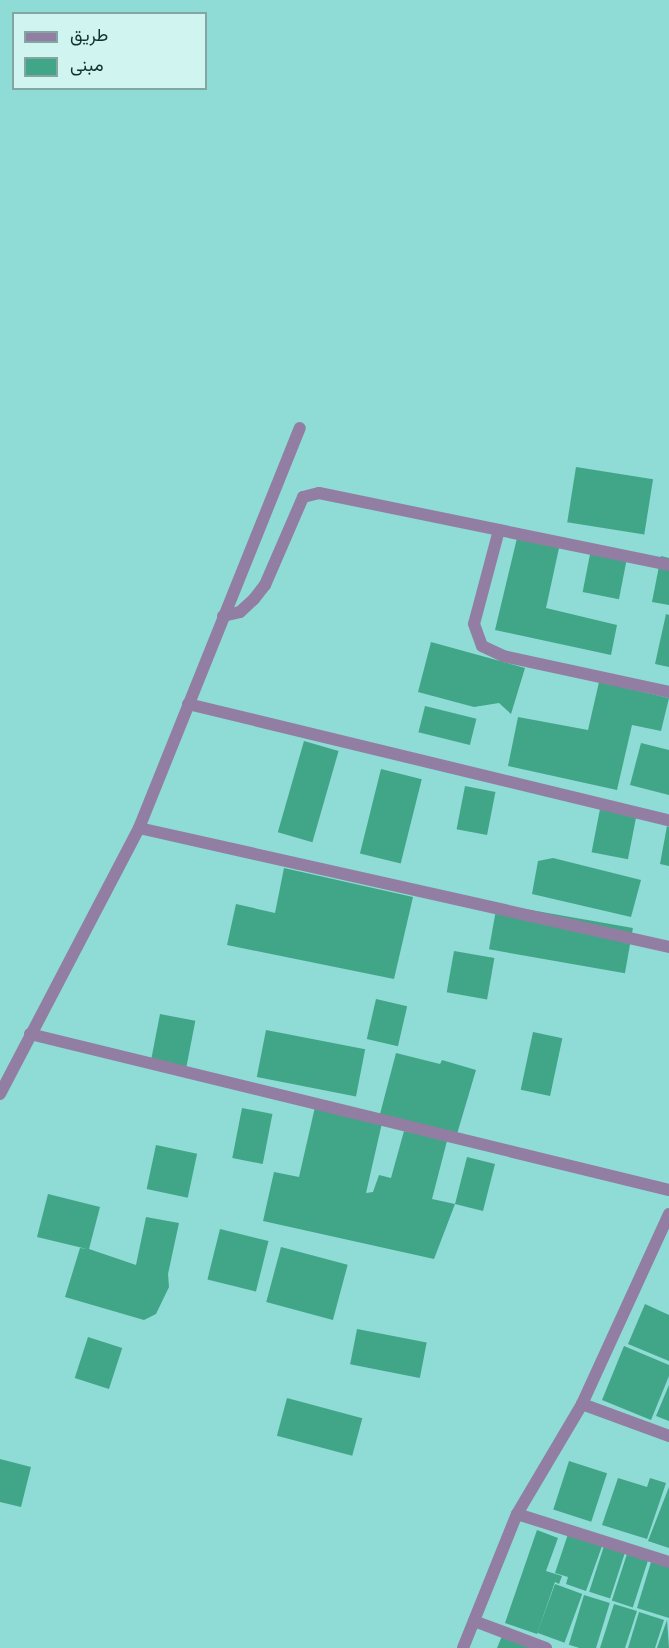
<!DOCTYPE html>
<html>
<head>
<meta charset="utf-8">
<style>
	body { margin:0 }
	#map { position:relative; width:669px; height:1648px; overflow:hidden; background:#8fdbd5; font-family:Lato,Vazirmatn,sans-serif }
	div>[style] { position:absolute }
	.building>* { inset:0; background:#41a687; transform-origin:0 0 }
	.street>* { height:12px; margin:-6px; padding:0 6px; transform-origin:6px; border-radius:6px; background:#927ea2 }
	span { translate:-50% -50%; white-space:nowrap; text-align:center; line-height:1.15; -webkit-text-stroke:4.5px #d0f4f0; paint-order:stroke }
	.legend { position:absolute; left:12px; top:12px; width:195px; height:78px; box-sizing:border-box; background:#d0f4f0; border:2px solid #84a6a3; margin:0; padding:8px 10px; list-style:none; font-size:18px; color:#12312f }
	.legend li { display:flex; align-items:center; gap:12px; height:30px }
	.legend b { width:30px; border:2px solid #84a6a3 }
</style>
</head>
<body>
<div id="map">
	<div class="building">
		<div style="left:576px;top:467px;width:78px;height:56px;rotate:9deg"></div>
		<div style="clip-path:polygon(517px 538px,559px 548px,546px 608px,617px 625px,611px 655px,495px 630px)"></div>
		<div style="left:592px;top:544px;width:37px;height:49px;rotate:11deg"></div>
		<div style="clip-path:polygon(661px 556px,669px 558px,669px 605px,652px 602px)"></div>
		<div style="clip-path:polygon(666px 614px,669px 615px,669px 667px,655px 664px)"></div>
		<div style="clip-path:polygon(431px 642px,525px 668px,511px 714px,499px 703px,474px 707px,418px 692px)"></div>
		<div style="clip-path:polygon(599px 682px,669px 698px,661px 731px,632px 725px,617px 790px,508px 766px,518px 717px,588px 730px)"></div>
		<div style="left:425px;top:706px;width:53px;height:27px;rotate:14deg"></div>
		<div style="left:304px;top:741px;width:36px;height:95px;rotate:16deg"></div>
		<div style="clip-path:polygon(641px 743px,669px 750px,669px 795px,630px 785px)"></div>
		<div style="left:381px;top:769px;width:42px;height:87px;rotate:14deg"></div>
		<div style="left:465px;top:786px;width:31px;height:44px;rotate:11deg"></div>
		<div style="left:600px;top:809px;width:37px;height:44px;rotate:11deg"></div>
		<div style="clip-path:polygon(667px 826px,669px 827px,669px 866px,660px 864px)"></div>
		<div style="clip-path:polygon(553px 858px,641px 880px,631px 917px,532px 894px,538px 861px)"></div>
		<div style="clip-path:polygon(284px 868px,413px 897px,394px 979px,227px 945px,236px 904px,275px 913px)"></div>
		<div style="left:497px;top:904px;width:138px;height:46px;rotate:10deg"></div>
		<div style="left:454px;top:951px;width:41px;height:42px;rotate:10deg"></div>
		<div style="left:376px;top:999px;width:32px;height:41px;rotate:13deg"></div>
		<div style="left:160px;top:1014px;width:36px;height:47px;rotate:11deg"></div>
		<div style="left:266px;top:1030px;width:101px;height:48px;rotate:11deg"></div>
		<div style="left:533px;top:1032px;width:30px;height:59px;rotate:12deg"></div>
		<div style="clip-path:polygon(396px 1053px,440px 1064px,442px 1060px,476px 1070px,457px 1134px,380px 1114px)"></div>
		<div style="clip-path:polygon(315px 1107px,382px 1123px,366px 1193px,373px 1192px,379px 1175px,391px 1178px,404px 1131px,447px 1141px,432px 1199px,455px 1204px,467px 1157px,495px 1164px,483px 1211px,455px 1204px,434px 1259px,263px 1221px,274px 1172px,299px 1177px)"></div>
		<div style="left:242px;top:1108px;width:31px;height:51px;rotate:11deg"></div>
		<div style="left:156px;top:1145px;width:42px;height:45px;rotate:12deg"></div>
		<div style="clip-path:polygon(48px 1194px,100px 1207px,89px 1249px,136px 1265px,146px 1217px,179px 1223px,168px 1274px,169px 1287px,156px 1314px,144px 1320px,65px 1297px,80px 1248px,87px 1249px,37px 1237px)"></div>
		<div style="left:220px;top:1229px;width:50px;height:52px;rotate:14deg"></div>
		<div style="left:281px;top:1247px;width:69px;height:57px;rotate:15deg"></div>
		<div style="clip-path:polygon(645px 1304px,669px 1315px,669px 1361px,628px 1344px)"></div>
		<div style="left:357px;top:1329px;width:71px;height:36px;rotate:11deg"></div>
		<div style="left:88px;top:1337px;width:36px;height:43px;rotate:18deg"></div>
		<div style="clip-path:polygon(624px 1346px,669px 1365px,669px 1376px,651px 1420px,602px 1400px)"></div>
		<div style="clip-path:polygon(669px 1385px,669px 1421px,656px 1416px)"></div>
		<div style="left:287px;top:1398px;width:78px;height:39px;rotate:15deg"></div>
		<div style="clip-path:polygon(0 1459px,31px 1467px,21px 1507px,0 1502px)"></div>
		<div style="left:569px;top:1461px;width:40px;height:51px;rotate:18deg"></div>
		<div style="clip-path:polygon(618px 1478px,647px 1487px,650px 1478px,666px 1483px,647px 1539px,602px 1525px)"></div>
		<div style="clip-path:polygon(669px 1487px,669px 1548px,648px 1541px)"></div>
		<div style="clip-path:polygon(537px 1530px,558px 1538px,546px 1571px,562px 1576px,559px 1584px,555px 1582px,537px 1634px,505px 1623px)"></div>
		<div style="clip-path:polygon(568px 1534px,602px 1546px,586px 1591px,566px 1584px,568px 1577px,555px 1573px)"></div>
		<div style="left:604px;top:1546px;width:22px;height:48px;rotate:18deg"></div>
		<div style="left:627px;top:1554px;width:22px;height:49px;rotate:18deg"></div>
		<div style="clip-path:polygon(651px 1562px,669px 1567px,669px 1618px,637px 1608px)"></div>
		<div style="left:555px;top:1584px;width:29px;height:52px;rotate:20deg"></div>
		<div style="left:584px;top:1595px;width:27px;height:52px;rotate:17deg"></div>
		<div style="clip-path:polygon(614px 1604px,637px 1611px,625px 1648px,600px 1648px)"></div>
		<div style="clip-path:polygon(639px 1612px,664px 1620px,655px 1648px,628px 1648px)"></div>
		<div style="clip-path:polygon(667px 1620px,669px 1648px,657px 1648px)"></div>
		<div style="clip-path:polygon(502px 1636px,534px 1648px,497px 1648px)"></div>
	</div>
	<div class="street">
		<div style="left:499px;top:530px;width:97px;rotate:104.9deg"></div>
		<div style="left:474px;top:624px;width:23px;rotate:70deg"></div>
		<div style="left:482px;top:646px;width:23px;rotate:25deg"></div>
		<div style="left:503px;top:656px;width:170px;rotate:12.2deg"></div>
		<div style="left:223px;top:616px;width:17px;rotate:-13deg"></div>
		<div style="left:240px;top:612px;width:19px;rotate:-43deg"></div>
		<div style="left:254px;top:599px;width:18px;rotate:-52deg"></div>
		<div style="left:265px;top:585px;width:96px;rotate:-66.6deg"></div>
		<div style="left:303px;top:497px;width:16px;rotate:-14deg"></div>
		<div style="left:319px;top:493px;width:357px;rotate:11.6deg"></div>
		<div style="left:188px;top:704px;width:495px;rotate:13.6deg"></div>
		<div style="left:139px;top:828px;width:543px;rotate:12.65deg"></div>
		<div style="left:30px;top:1034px;width:658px;rotate:13.72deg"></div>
		<div style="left:0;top:1094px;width:300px;rotate:-62.4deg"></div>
		<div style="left:139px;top:828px;width:431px;rotate:-68.1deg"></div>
		<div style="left:582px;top:1404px;width:93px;rotate:20.2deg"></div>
		<div style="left:517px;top:1514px;width:159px;rotate:17.5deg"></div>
		<div style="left:474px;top:1621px;width:77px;rotate:20.6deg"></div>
		<div style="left:463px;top:1648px;width:144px;rotate:-68.1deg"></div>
		<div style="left:517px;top:1514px;width:128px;rotate:-59.4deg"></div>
		<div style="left:582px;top:1404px;width:209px;rotate:-65.4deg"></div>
	</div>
	<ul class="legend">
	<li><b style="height:8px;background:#927ea2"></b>طريق</li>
	<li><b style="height:16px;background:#41a687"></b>مبنى</li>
	</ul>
</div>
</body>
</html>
